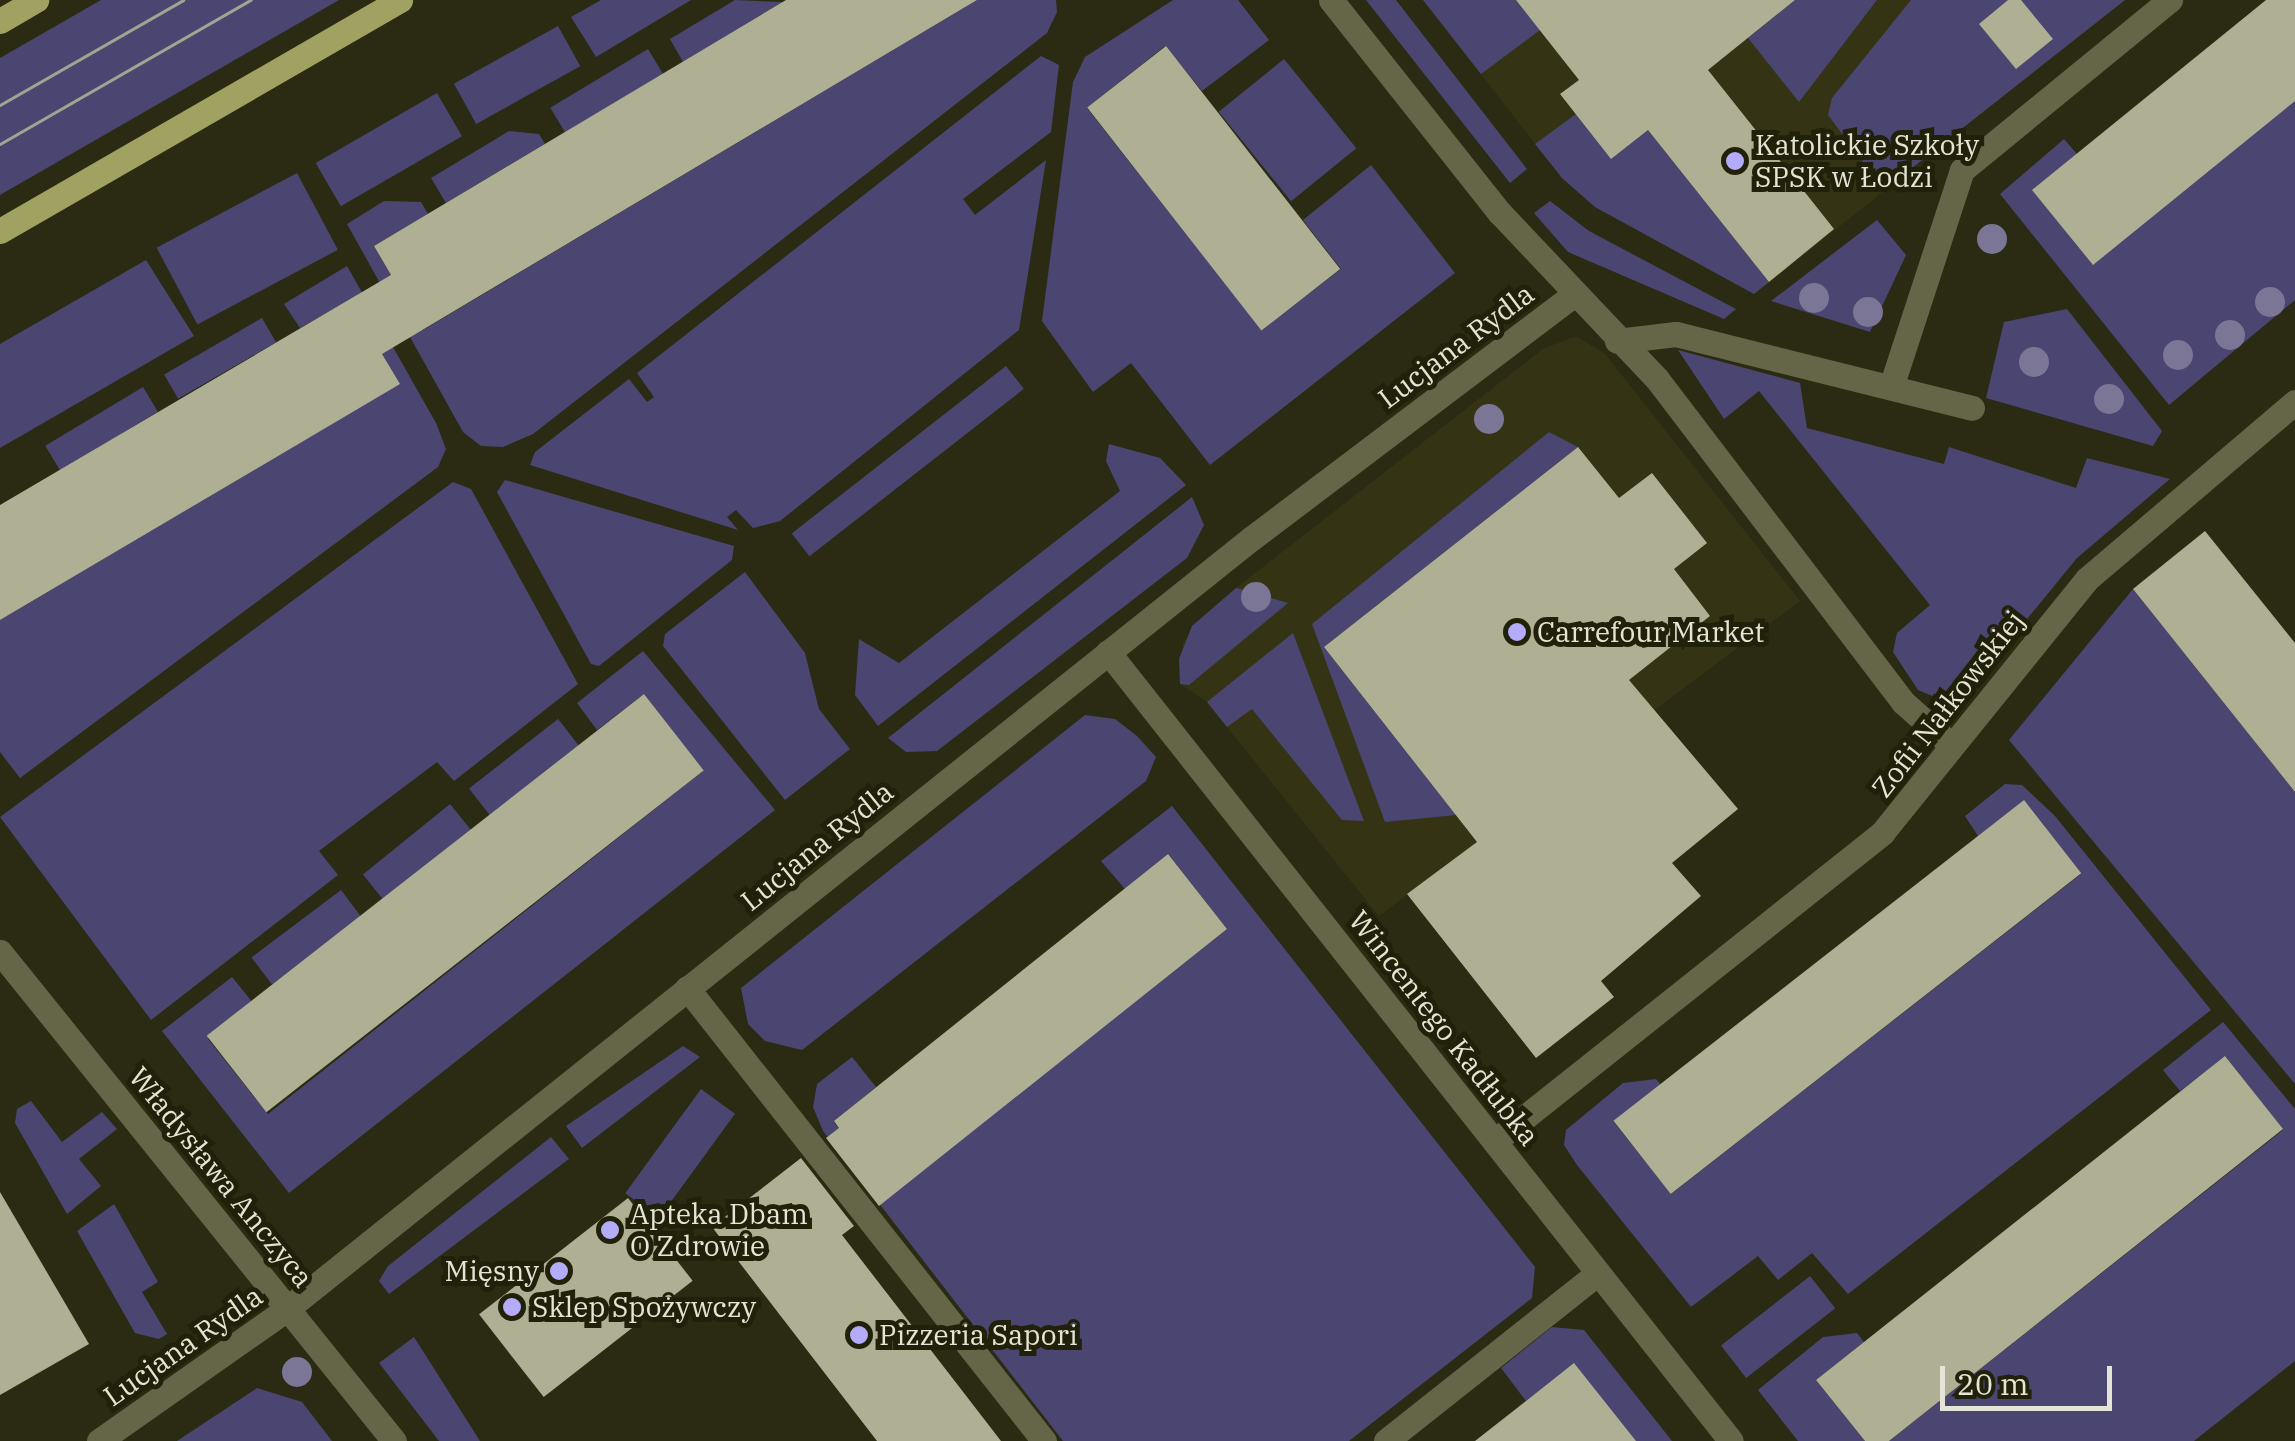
<!DOCTYPE html>
<html>
<head>
<meta charset="utf-8">
<style>
	body { margin:0 }
	#map { position:relative; width:2295px; height:1441px; overflow:hidden; background:#2b2b14; font-family:"IBM Plex Serif",serif }
	div>[style] { position:absolute }
	.built>* { inset:0; background:#343415 }
	.green>* { inset:0; background:#4a4571; transform-origin:0 0 }
	.building>* { inset:0; background:#aeaf93; transform-origin:0 0 }
	.minor>* { height:25px; margin:-12.5px; padding:0 12.5px; transform-origin:12.5px; border-radius:12.5px; background:#656648 }
	.major>* { height:25px; margin:-12.5px; padding:0 12.5px; transform-origin:12.5px; border-radius:12.5px; background:#a0a262 }
	.tram>* { height:2.5px; margin:-1.25px; padding:0 1.25px; transform-origin:1.25px; border-radius:1.25px; background:#a2a391 }
	.trees>* { width:30px; height:30px; margin:-15px; border-radius:50%; background:#7b7695 }
	.dots>* { width:28px; height:28px; translate:-50% -50%; box-sizing:border-box; border:5px solid #21210a; border-radius:50% }
	span { translate:-50% -50%; white-space:nowrap; text-align:center; line-height:1.15; -webkit-text-stroke:10px #21210a; paint-order:stroke }
	.poi-label { font-size:28px; color:#e4e5d6 }
	.left { translate:0 -50%; text-align:left }
	.right { translate:-100% -50%; text-align:right }
	.street-label { font-size:28px; color:#e4e5d6 }
	.scale { position:absolute; left:1940px; top:1366px; width:172px; height:45px; box-sizing:border-box; border:5px solid #e4e5d6; border-top:0; padding-left:12px; font-size:30px; line-height:35px; white-space:nowrap; color:#e4e5d6; -webkit-text-stroke:8px #21210a; paint-order:stroke }
</style>
</head>
<body>
<div id="map">
	<div class="built">
		<div style="clip-path:polygon(1423px 0,2125px 0,1754px 294px,1595px 207px,1562px 178px)"></div>
		<div style="clip-path:polygon(1576px 336px,1605px 354px,1800px 601px,1379px 916px,1207px 702px,1180px 684px,1183px 642px,1236px 588px,1543px 349px)"></div>
	</div>
	<div class="green">
		<div style="clip-path:polygon(101px 0,339px 0,0 195px,0 58px)"></div>
		<div style="clip-path:polygon(601px 0,691px 0,596px 57px,571px 17px)"></div>
		<div style="clip-path:polygon(735px 0,783px 2px,683px 62px,670px 39px)"></div>
		<div style="clip-path:polygon(977px 0,1056px 0,1057px 12px,1047px 33px,533px 434px,503px 447px,481px 446px,463px 432px,347px 224px,384px 201px,421px 202px,428px 214px,374px 246px,423px 330px)"></div>
		<div style="clip-path:polygon(1173px 0,1238px 0,1269px 40px,1202px 91px,1165px 46px,1087px 108px,1262px 330px,1341px 269px,1303px 220px,1371px 165px,1455px 273px,1210px 465px,1131px 363px,1093px 392px,1042px 321px,1073px 82px,1085px 57px)"></div>
		<div style="clip-path:polygon(1366px 0,1396px 0,1527px 169px,1510px 183px)"></div>
		<div style="clip-path:polygon(1423px 0,1516px 0,1540px 30px,1481px 74px)"></div>
		<div style="clip-path:polygon(1795px 0,1877px 0,1799px 102px,1748px 38px)"></div>
		<div style="clip-path:polygon(1911px 0,2125px 0,1884px 190px,1828px 115px,1832px 98px)"></div>
		<div style="left:558px;top:26px;width:46px;height:119px;rotate:61deg"></div>
		<div style="left:648px;top:49px;width:29px;height:114px;rotate:59deg"></div>
		<div style="clip-path:polygon(1041px 56px,1059px 65px,1051px 132px,963px 199px,975px 215px,1046px 160px,1019px 330px,780px 521px,753px 528px,736px 510px,727px 517px,738px 530px,530px 465px,535px 452px,629px 379px,647px 402px,654px 397px,637px 373px)"></div>
		<div style="left:1284px;top:59px;width:115px;height:84px;rotate:51deg"></div>
		<div style="left:437px;top:93px;width:50px;height:140px;rotate:60deg"></div>
		<div style="clip-path:polygon(2295px 101px,2295px 300px,2169px 405px,2000px 194px,2064px 139px,2077px 154px)"></div>
		<div style="clip-path:polygon(1576px 114px,1638px 137px,1648px 130px,1769px 282px,1754px 294px,1595px 207px,1562px 178px,1535px 144px)"></div>
		<div style="clip-path:polygon(509px 131px,539px 134px,545px 144px,446px 203px,431px 178px)"></div>
		<div style="left:297px;top:173px;width:87px;height:159px;rotate:62deg"></div>
		<div style="clip-path:polygon(1550px 201px,1589px 231px,1736px 309px,1724px 319px,1568px 252px,1534px 213px)"></div>
		<div style="clip-path:polygon(1877px 220px,1906px 255px,1870px 332px,1771px 301px)"></div>
		<div style="clip-path:polygon(146px 260px,194px 336px,0 448px,0 344px)"></div>
		<div style="clip-path:polygon(347px 266px,436px 423px,446px 449px,438px 467px,20px 778px,0 752px,0 620px,399px 384px,350px 300px,300px 328px,284px 304px)"></div>
		<div style="clip-path:polygon(2067px 309px,2162px 431px,2153px 446px,1986px 398px,2004px 322px)"></div>
		<div style="left:262px;top:318px;width:28px;height:113px;rotate:60deg"></div>
		<div style="clip-path:polygon(1678px 350px,1800px 383px,1807px 428px,1944px 464px,1949px 447px,2076px 488px,2087px 458px,2170px 479px,2077px 558px,1965px 695px,1940px 699px,1918px 690px,1893px 652px,1897px 633px,1930px 605px,1759px 391px,1724px 419px)"></div>
		<div style="left:1006px;top:366px;width:29px;height:272px;rotate:52deg"></div>
		<div style="left:143px;top:387px;width:29px;height:114px;rotate:59deg"></div>
		<div style="clip-path:polygon(1549px 432px,1578px 447px,1324px 647px,1456px 815px,1385px 822px,1312px 624px)"></div>
		<div style="clip-path:polygon(1109px 444px,1160px 458px,1186px 485px,878px 726px,855px 695px,859px 639px,899px 663px,1120px 491px,1106px 461px)"></div>
		<div style="clip-path:polygon(505px 480px,734px 546px,732px 560px,599px 666px,591px 664px,497px 492px)"></div>
		<div style="clip-path:polygon(453px 482px,471px 489px,578px 684px,454px 781px,437px 762px,319px 851px,338px 875px,151px 1020px,0 817px)"></div>
		<div style="clip-path:polygon(1192px 497px,1204px 525px,1187px 558px,937px 751px,906px 752px,888px 738px)"></div>
		<div style="clip-path:polygon(745px 572px,805px 653px,819px 709px,850px 749px,785px 800px,663px 646px,665px 634px)"></div>
		<div style="clip-path:polygon(1236px 588px,1288px 603px,1189px 685px,1180px 684px,1179px 659px,1192px 626px)"></div>
		<div style="clip-path:polygon(2133px 589px,2295px 792px,2295px 1084px,2009px 740px)"></div>
		<div style="clip-path:polygon(1293px 633px,1364px 821px,1342px 820px,1252px 709px,1227px 727px,1207px 702px)"></div>
		<div style="clip-path:polygon(643px 651px,775px 810px,289px 1193px,162px 1031px,232px 977px,253px 1003px,208px 1039px,268px 1114px,703px 771px,644px 694px,597px 730px,577px 703px)"></div>
		<div style="clip-path:polygon(1085px 715px,1115px 719px,1137px 736px,1156px 757px,1146px 781px,802px 1050px,765px 1041px,748px 1024px,741px 988px)"></div>
		<div style="left:558px;top:719px;width:34px;height:113px;rotate:52deg"></div>
		<div style="clip-path:polygon(2005px 784px,2022px 785px,2055px 816px,2211px 1010px,1848px 1294px,1812px 1253px,1778px 1280px,1758px 1256px,1691px 1307px,1577px 1165px,1564px 1145px,1566px 1130px,1623px 1083px,1656px 1079px,1661px 1085px,1614px 1122px,1671px 1194px,2081px 874px,2024px 801px,1978px 836px,1965px 816px)"></div>
		<div style="left:450px;top:804px;width:33px;height:112px;rotate:51deg"></div>
		<div style="clip-path:polygon(1172px 806px,1535px 1267px,1532px 1298px,1349px 1441px,1063px 1441px,823px 1131px,813px 1107px,817px 1084px,852px 1057px,876px 1087px,834px 1122px,893px 1194px,1227px 929px,1168px 854px,1125px 889px,1101px 861px)"></div>
		<div style="left:341px;top:890px;width:34px;height:112px;rotate:53deg"></div>
		<div style="clip-path:polygon(2223px 1022px,2295px 1109px,2295px 1361px,2194px 1441px,1889px 1441px,2283px 1130px,2226px 1057px,2180px 1091px,2163px 1070px)"></div>
		<div style="clip-path:polygon(683px 1046px,700px 1057px,582px 1148px,566px 1126px)"></div>
		<div style="left:701px;top:1089px;width:42px;height:129px;rotate:36deg"></div>
		<div style="clip-path:polygon(31px 1101px,62px 1142px,102px 1112px,117px 1129px,79px 1159px,101px 1186px,67px 1214px,15px 1123px,17px 1109px)"></div>
		<div style="clip-path:polygon(551px 1137px,569px 1159px,389px 1294px,379px 1281px,388px 1266px)"></div>
		<div style="clip-path:polygon(114px 1204px,158px 1282px,142px 1292px,167px 1334px,159px 1339px,135px 1333px,77px 1231px)"></div>
		<div style="left:1810px;top:1276px;width:41px;height:113px;rotate:52deg"></div>
		<div style="clip-path:polygon(1552px 1327px,1584px 1330px,1672px 1441px,1625px 1441px,1574px 1364px,1526px 1401px,1501px 1368px)"></div>
		<div style="clip-path:polygon(1857px 1333px,1864px 1342px,1816px 1380px,1865px 1441px,1798px 1441px,1758px 1390px,1823px 1337px)"></div>
		<div style="clip-path:polygon(414px 1337px,480px 1441px,439px 1441px,379px 1363px)"></div>
		<div style="clip-path:polygon(257px 1388px,302px 1402px,332px 1441px,177px 1441px)"></div>
	</div>
	<div class="building">
		<div style="clip-path:polygon(786px 0,977px 0,382px 354px,400px 384px,0 620px,0 505px,391px 275px,374px 246px)"></div>
		<div style="clip-path:polygon(1516px 0,1795px 0,1708px 70px,1834px 229px,1769px 282px,1648px 130px,1611px 159px,1560px 94px,1579px 80px)"></div>
		<div style="clip-path:polygon(2008px 0,2021px 0,2053px 39px,2016px 69px,1979px 24px)"></div>
		<div style="clip-path:polygon(2266px 0,2295px 0,2295px 101px,2093px 265px,2032px 190px)"></div>
		<div style="left:1166px;top:46px;width:283px;height:100px;rotate:52deg"></div>
		<div style="clip-path:polygon(1578px 447px,1619px 498px,1652px 473px,1707px 543px,1674px 569px,1710px 616px,1629px 680px,1738px 809px,1672px 863px,1701px 896px,1601px 981px,1614px 997px,1536px 1058px,1407px 894px,1477px 842px,1324px 647px)"></div>
		<div style="clip-path:polygon(2205px 531px,2295px 643px,2295px 792px,2133px 589px)"></div>
		<div style="left:644px;top:694px;width:97px;height:555px;rotate:52deg"></div>
		<div style="left:2024px;top:800px;width:93px;height:521px;rotate:52deg"></div>
		<div style="clip-path:polygon(1168px 854px,1227px 929px,879px 1206px,826px 1138px,839px 1128px,834px 1121px)"></div>
		<div style="clip-path:polygon(2225px 1056px,2283px 1129px,1889px 1441px,1865px 1441px,1816px 1380px)"></div>
		<div style="clip-path:polygon(801px 1158px,854px 1226px,842px 1235px,1001px 1441px,877px 1441px,712px 1227px)"></div>
		<div style="clip-path:polygon(0 1192px,89px 1344px,0 1395px)"></div>
		<div style="left:628px;top:1198px;width:105px;height:189px;rotate:52deg"></div>
		<div style="clip-path:polygon(1574px 1363px,1636px 1441px,1475px 1441px,1526px 1401px)"></div>
	</div>
	<div class="minor">
		<div style="left:1331px;top:0;width:272px;rotate:51.6deg"></div>
		<div style="left:1500px;top:213px;width:228px;rotate:46.6deg"></div>
		<div style="left:1657px;top:379px;width:407px;rotate:52.7deg"></div>
		<div style="left:1904px;top:703px;width:59px;rotate:41.6deg"></div>
		<div style="left:1617px;top:341px;width:59px;rotate:-6.8deg"></div>
		<div style="left:1676px;top:334px;width:305px;rotate:14deg"></div>
		<div style="left:1891px;top:387px;width:228px;rotate:-71.9deg"></div>
		<div style="left:1962px;top:170px;width:269px;rotate:-39.3deg"></div>
		<div style="left:1108px;top:652px;width:1005px;rotate:51.71deg"></div>
		<div style="left:0;top:952px;width:628px;rotate:51.14deg"></div>
		<div style="left:687px;top:988px;width:577px;rotate:51.76deg"></div>
		<div style="left:1495px;top:1141px;width:495px;rotate:-38.5deg"></div>
		<div style="left:1882px;top:833px;width:326px;rotate:-51.1deg"></div>
		<div style="left:2087px;top:579px;width:273px;rotate:-40.4deg"></div>
		<div style="left:99px;top:1441px;width:231px;rotate:-35.1deg"></div>
		<div style="left:288px;top:1308px;width:1234px;rotate:-38.62deg"></div>
		<div style="left:1252px;top:538px;width:401px;rotate:-37.1deg"></div>
		<div style="left:1386px;top:1441px;width:270px;rotate:-38.4deg"></div>
	</div>
	<div class="major">
		<div style="left:0;top:21px;width:42px;rotate:-30.3deg"></div>
		<div style="left:0;top:231px;width:462px;rotate:-30deg"></div>
	</div>
	<div class="tram">
		<div style="left:0;top:105px;width:211px;rotate:-29.8deg"></div>
		<div style="left:0;top:144px;width:289px;rotate:-29.9deg"></div>
	</div>
	<div class="trees">
		<div style="left:1992px;top:239px"></div>
		<div style="left:1814px;top:298px"></div>
		<div style="left:2270px;top:302px"></div>
		<div style="left:1868px;top:312px"></div>
		<div style="left:2230px;top:335px"></div>
		<div style="left:2178px;top:355px"></div>
		<div style="left:2034px;top:362px"></div>
		<div style="left:2109px;top:399px"></div>
		<div style="left:1489px;top:419px"></div>
		<div style="left:1256px;top:597px"></div>
		<div style="left:297px;top:1372px"></div>
	</div>
	<div class="dots">
		<div style="left:1735px;top:161px;background:#b4acf9"></div>
		<div style="left:1517px;top:632px;background:#b4acf9"></div>
		<div style="left:610px;top:1230px;background:#b4acf9"></div>
		<div style="left:559px;top:1271px;background:#b4acf9"></div>
		<div style="left:512px;top:1307px;background:#b4acf9"></div>
		<div style="left:859px;top:1335px;background:#b4acf9"></div>
	</div>
	<div class="poi-label">
		<span class="left" style="left:1755px;top:161px">Katolickie Szkoły<br>SPSK w Łodzi</span>
		<span class="left" style="left:1537px;top:632px">Carrefour Market</span>
		<span class="left" style="left:630px;top:1230px">Apteka Dbam<br>O Zdrowie</span>
		<span class="right" style="left:539px;top:1271px">Mięsny</span>
		<span class="left" style="left:532px;top:1307px">Sklep Spożywczy</span>
		<span class="left" style="left:879px;top:1335px">Pizzeria Sapori</span>
	</div>
	<div class="street-label">
		<span style="left:1456px;top:346px;rotate:-37deg">Lucjana Rydla</span>
		<span style="left:1948px;top:704px;rotate:-52deg">Zofii Nałkowskiej</span>
		<span style="left:817px;top:846px;rotate:-39deg">Lucjana Rydla</span>
		<span style="left:1444px;top:1028px;rotate:52deg">Wincentego Kadłubka</span>
		<span style="left:221px;top:1177px;rotate:51deg">Władysława Anczyca</span>
		<span style="left:183px;top:1346px;rotate:-35deg">Lucjana Rydla</span>
	</div>
	<div class="scale">20 m</div>
</div>
</body>
</html>
